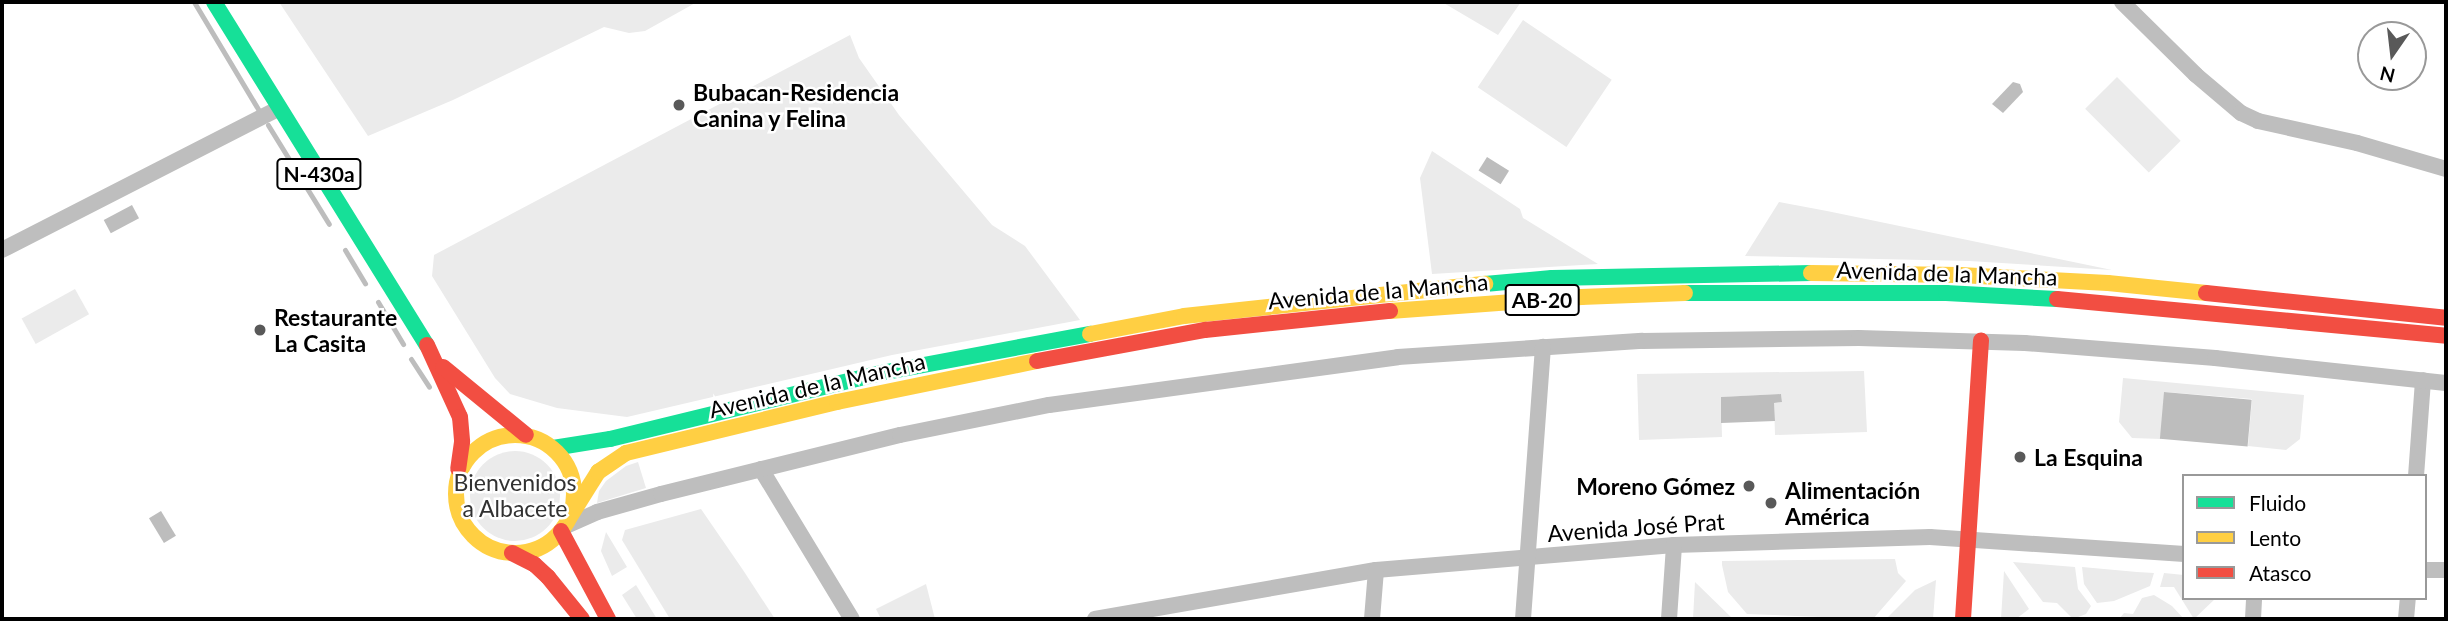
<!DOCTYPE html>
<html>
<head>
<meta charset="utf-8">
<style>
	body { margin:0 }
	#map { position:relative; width:2448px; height:621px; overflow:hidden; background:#fff; font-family:Lato,sans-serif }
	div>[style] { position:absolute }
	.green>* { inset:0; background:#ebebeb; transform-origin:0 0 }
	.round { border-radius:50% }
	.water>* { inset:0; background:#bdbdbd; transform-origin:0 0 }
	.stream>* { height:5px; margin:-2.5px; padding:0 2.5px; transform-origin:2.5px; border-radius:2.5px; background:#bdbdbd }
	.street>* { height:16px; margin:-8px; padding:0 8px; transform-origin:8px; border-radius:8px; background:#bebebe }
	.fast>* { height:16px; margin:-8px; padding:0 8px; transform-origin:8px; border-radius:8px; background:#16e098 }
	.slow>* { height:16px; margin:-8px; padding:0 8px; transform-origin:8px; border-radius:8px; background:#ffcf43 }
	.slow>.ring { margin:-8px; padding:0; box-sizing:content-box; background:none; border:16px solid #ffcf43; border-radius:50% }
	.jam>* { height:16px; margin:-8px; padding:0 8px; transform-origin:8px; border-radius:8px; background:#f24e42 }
	.dots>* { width:19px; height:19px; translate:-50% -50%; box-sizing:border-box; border:4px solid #fff; border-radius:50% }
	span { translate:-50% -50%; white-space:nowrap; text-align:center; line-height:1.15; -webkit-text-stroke:5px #fff; paint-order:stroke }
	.shield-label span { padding:2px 5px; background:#fff; border:2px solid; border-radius:5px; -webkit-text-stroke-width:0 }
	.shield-label { font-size:21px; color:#000; font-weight:700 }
	.poi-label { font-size:23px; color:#000; font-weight:700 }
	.left { translate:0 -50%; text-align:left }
	.right { translate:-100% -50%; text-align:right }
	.street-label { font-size:23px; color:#000 }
	.park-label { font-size:23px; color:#313131 }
	.frame { position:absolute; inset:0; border:4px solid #000; pointer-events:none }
	.legend { position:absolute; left:2182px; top:474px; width:245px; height:126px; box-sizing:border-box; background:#fff; border:2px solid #999; margin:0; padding:9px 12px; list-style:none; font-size:21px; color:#000 }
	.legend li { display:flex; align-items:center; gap:14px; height:35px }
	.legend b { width:35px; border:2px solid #999 }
	.north { position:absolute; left:2357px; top:21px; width:70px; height:70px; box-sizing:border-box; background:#fff; border:2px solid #999; border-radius:50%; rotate:194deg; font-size:19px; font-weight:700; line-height:28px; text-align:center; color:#000 }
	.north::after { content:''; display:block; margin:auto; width:24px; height:32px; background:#595959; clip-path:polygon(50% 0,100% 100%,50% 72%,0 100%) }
</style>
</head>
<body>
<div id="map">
	<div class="green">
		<div style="clip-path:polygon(279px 2px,697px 2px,645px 31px,629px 33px,604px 27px,453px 100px,368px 136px)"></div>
		<div style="clip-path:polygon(1442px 2px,1521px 2px,1498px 35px)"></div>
		<div style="left:1523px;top:20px;width:107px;height:81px;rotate:34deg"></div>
		<div style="clip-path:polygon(850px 35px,859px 58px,899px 115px,992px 225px,1025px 246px,1080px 320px,892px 355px,627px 417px,557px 408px,510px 394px,495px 378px,432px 276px,434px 255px)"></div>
		<div style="left:2117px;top:77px;width:90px;height:45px;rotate:45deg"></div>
		<div style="clip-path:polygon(1432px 151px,1520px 209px,1523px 218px,1598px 264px,1432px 274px,1420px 178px)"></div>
		<div style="clip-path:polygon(1779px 202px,1827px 211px,2112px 270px,1969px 261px,1745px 256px)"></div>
		<div style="left:75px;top:289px;width:29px;height:61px;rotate:61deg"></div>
		<div style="clip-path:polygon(1864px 371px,1867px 432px,1775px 435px,1774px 403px,1782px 402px,1781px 394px,1721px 397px,1722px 437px,1639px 440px,1637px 374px)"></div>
		<div style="clip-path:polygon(2123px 378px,2304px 395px,2300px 439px,2286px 450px,2248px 446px,2252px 399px,2165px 392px,2161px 439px,2132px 438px,2119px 422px)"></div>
		<div class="round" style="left:470px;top:451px;width:90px;height:90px"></div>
		<div style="clip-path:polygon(638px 462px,646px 488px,597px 503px,599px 491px,606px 481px,626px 466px)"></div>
		<div style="clip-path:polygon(701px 509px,743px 570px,775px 619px,670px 619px,622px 540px,625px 530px)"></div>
		<div style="clip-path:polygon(606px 532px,627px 567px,612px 576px,601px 551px)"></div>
		<div style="clip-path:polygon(1895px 559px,1898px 573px,1906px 581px,1873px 619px,1747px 614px,1728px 592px,1722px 565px,1722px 561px)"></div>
		<div style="clip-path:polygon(2013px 562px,2075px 567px,2078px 589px,2091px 606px,2086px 614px,2073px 619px,2057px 603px,2043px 602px)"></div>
		<div style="clip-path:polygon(2082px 567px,2137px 572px,2154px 573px,2150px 586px,2114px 601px,2097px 603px,2084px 584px)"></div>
		<div style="clip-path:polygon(2004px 571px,2029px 609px,2016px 619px,2001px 619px)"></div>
		<div style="clip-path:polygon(2164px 573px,2184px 575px,2184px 598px,2216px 598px,2194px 619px,2174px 587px,2160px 587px)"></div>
		<div style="clip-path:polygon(1936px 580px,1933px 619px,1886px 619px,1915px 590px)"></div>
		<div style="clip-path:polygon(1695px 582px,1733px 619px,1693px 619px)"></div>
		<div style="clip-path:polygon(926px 584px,935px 619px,881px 619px,876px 609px)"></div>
		<div style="clip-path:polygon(636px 585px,657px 619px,637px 619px,622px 595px)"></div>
		<div style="clip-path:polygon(2154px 595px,2172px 606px,2184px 619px,2119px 619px,2124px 613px,2133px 614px,2142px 598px)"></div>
	</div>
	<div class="water">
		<div style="clip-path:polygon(2013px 82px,2020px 84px,2023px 92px,2003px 113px,1992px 104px)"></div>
		<div style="left:1487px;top:157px;width:26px;height:16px;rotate:32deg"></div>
		<div style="left:132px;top:205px;width:15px;height:32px;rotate:62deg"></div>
		<div style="left:2164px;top:392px;width:88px;height:47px;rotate:5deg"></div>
		<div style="clip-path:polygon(1781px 394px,1782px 402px,1774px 403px,1775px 421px,1721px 423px,1721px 397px)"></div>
		<div style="left:161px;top:511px;width:29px;height:14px;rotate:59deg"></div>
	</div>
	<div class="stream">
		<div style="left:194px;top:2px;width:125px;rotate:59.1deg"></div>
		<div style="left:268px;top:125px;width:116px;rotate:58.4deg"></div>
		<div style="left:345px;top:250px;width:39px;rotate:59deg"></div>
		<div style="left:378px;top:302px;width:49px;rotate:59.2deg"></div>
		<div style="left:411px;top:359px;width:33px;rotate:57deg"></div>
	</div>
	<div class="street">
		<div style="left:2122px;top:2px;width:104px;rotate:44.6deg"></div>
		<div style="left:2196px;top:75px;width:59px;rotate:40.2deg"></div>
		<div style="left:2241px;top:113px;width:19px;rotate:25deg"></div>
		<div style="left:2258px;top:121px;width:101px;rotate:12.5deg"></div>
		<div style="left:2357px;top:143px;width:93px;rotate:16.3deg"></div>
		<div style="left:2px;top:250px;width:310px;rotate:-27.1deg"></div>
		<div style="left:761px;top:469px;width:175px;rotate:58.8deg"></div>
		<div style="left:2416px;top:476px;width:96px;rotate:-85.8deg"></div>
		<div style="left:566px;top:526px;width:34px;rotate:-24deg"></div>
		<div style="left:597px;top:512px;width:66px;rotate:-15.7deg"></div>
		<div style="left:661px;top:494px;width:246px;rotate:-13.9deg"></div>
		<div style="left:900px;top:435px;width:152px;rotate:-11.4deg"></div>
		<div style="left:1049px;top:405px;width:352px;rotate:-7.8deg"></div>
		<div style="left:1398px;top:357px;width:245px;rotate:-3.8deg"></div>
		<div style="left:1642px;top:341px;width:217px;rotate:-0.8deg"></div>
		<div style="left:1859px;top:338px;width:166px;rotate:1.7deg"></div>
		<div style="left:2025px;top:343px;width:191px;rotate:4.5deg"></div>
		<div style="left:2215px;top:358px;width:232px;rotate:6.2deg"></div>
		<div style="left:2425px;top:570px;width:21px"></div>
		<div style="left:1095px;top:619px;width:285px;rotate:-9.9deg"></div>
		<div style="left:1376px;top:570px;width:299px;rotate:-4.8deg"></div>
		<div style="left:1674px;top:545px;width:256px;rotate:-1.8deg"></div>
		<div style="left:1930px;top:537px;width:255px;rotate:3.8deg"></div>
		<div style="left:1372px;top:619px;width:49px;rotate:-85.3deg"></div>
		<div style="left:1523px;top:619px;width:273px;rotate:-85.8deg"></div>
		<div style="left:1669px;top:619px;width:74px;rotate:-86.1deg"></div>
		<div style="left:2253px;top:619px;width:21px;rotate:-87deg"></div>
		<div style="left:2406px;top:619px;width:21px;rotate:-85deg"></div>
	</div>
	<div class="fast">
		<div style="left:214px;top:2px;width:404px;rotate:58.2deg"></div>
		<div style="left:1485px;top:284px;width:67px;rotate:-5.1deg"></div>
		<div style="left:1552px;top:278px;width:259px;rotate:-1.1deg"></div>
		<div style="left:1685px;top:293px;width:261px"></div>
		<div style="left:1946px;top:293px;width:111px;rotate:3.1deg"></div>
		<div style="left:553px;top:448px;width:58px;rotate:-9deg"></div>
		<div style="left:610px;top:439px;width:279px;rotate:-13.7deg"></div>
		<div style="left:881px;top:373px;width:213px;rotate:-10.6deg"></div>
	</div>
	<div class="slow">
		<div style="left:1811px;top:273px;width:149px;rotate:0.8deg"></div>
		<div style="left:1960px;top:275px;width:148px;rotate:3.1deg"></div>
		<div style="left:2108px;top:283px;width:99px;rotate:5.8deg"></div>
		<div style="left:1390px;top:311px;width:192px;rotate:-4.2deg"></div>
		<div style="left:1581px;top:297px;width:104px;rotate:-2.2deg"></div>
		<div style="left:1090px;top:334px;width:96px;rotate:-10.8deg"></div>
		<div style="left:1184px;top:316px;width:303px;rotate:-6.1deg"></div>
		<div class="ring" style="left:456px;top:435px;width:102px;height:102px"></div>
		<div style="left:568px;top:520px;width:57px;rotate:-58deg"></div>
		<div style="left:598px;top:472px;width:34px;rotate:-34deg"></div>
		<div style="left:626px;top:453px;width:217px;rotate:-13.6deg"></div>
		<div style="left:837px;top:402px;width:204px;rotate:-11.6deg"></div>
	</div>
	<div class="jam">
		<div style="left:2206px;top:293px;width:241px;rotate:5.9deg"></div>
		<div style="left:2057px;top:299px;width:391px;rotate:5.4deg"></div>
		<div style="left:427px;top:345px;width:79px;rotate:65.4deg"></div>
		<div style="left:460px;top:417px;width:25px;rotate:85deg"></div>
		<div style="left:462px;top:442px;width:27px;rotate:98deg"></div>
		<div style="left:1037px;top:361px;width:171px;rotate:-10.5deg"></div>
		<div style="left:1205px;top:330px;width:186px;rotate:-5.9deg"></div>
		<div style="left:443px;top:367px;width:107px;rotate:39.3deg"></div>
		<div style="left:561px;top:531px;width:100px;rotate:61.9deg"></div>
		<div style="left:512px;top:553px;width:25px;rotate:27deg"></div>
		<div style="left:534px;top:564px;width:19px;rotate:43deg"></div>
		<div style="left:548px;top:577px;width:54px;rotate:51deg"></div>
		<div style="left:1963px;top:619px;width:279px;rotate:-86.3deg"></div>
	</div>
	<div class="dots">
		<div style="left:679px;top:105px;background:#595959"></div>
		<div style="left:260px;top:330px;background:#595959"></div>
		<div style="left:2020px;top:457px;background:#595959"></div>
		<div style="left:1749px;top:486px;background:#595959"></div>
		<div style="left:1771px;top:503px;background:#595959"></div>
	</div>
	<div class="shield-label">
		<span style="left:319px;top:174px">N-430a</span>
		<span style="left:1542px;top:300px">AB-20</span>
	</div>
	<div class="poi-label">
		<span class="left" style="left:693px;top:105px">Bubacan-Residencia<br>Canina y Felina</span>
		<span class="left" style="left:274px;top:330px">Restaurante<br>La Casita</span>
		<span class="left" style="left:2034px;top:457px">La Esquina</span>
		<span class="right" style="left:1735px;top:486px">Moreno Gómez</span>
		<span class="left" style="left:1785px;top:503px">Alimentación<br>América</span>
	</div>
	<div class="street-label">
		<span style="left:1947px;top:273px;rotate:2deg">Avenida de la Mancha</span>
		<span style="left:1378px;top:291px;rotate:-5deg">Avenida de la Mancha</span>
		<span style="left:817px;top:385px;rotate:-13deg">Avenida de la Mancha</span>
		<span style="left:1636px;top:527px;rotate:-4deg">Avenida José Prat</span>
	</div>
	<div class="park-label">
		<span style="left:515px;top:495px">Bienvenidos<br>a Albacete</span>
	</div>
	<div class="frame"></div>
	<ul class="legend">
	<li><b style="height:9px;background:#16e098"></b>Fluido</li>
	<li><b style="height:9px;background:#ffcf43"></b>Lento</li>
	<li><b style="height:9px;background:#f24e42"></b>Atasco</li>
	</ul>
	<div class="north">N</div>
</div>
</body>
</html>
